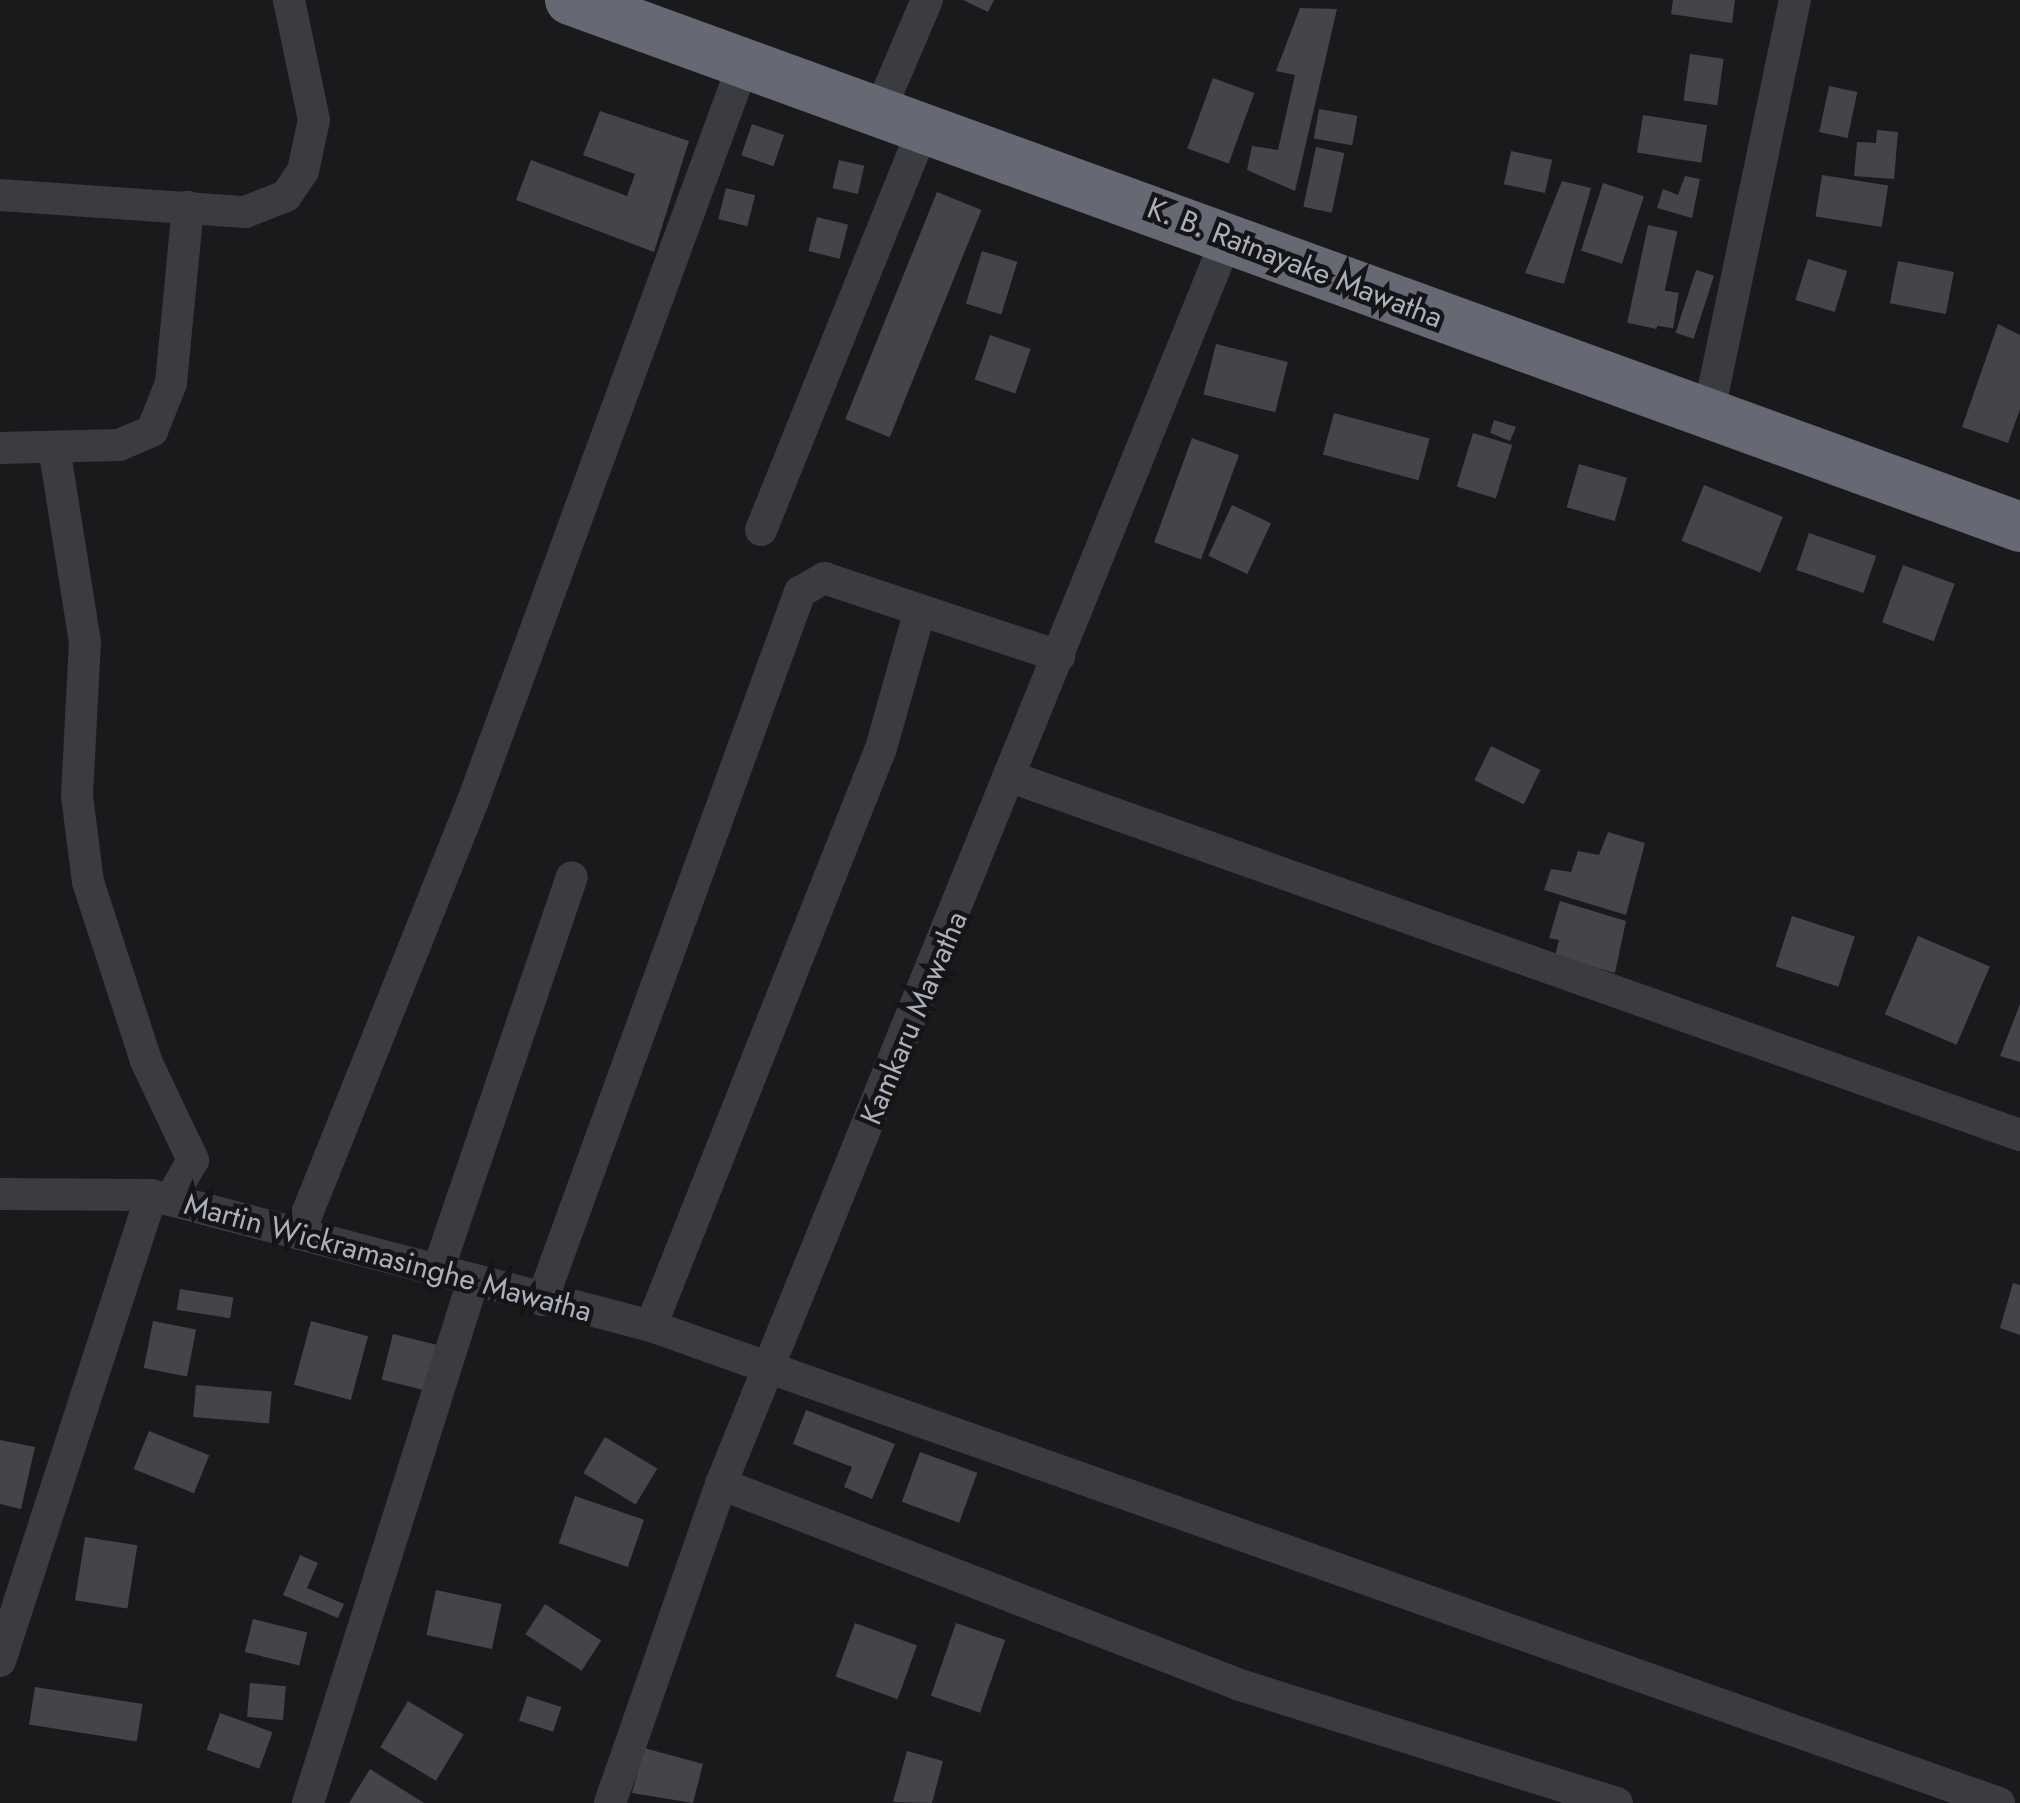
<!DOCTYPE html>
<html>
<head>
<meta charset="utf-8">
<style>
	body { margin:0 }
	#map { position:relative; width:2020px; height:1803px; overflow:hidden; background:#1a1a1c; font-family:Jost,sans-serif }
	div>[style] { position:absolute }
	.building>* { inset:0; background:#444549; transform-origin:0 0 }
	.minor>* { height:32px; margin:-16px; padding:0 16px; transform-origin:16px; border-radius:16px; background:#3b3b42 }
	.highway>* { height:50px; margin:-25px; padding:0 25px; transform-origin:25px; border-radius:25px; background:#666973 }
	span { translate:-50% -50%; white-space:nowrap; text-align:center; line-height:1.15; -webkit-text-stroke:9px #151517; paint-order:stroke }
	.street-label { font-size:30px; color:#acb0bc }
</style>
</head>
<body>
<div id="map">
	<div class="building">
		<div style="clip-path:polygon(963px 0,994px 0,988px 12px)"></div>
		<div style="clip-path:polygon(1673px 0,1735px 0,1732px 23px,1671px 14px)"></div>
		<div style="clip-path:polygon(1300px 8px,1337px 9px,1295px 191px,1247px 170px,1252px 146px,1278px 150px,1295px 75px,1276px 71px)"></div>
		<div style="left:1690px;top:54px;width:34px;height:47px;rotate:8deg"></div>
		<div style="left:1213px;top:78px;width:44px;height:75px;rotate:20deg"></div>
		<div style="left:1829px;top:86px;width:29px;height:47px;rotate:12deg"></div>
		<div style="left:1319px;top:109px;width:39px;height:30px;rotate:10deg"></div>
		<div style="clip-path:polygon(600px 111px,689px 141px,654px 252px,516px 200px,531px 160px,627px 196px,635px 174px,583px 155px)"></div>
		<div style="left:1643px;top:115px;width:65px;height:38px;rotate:9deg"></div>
		<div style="left:752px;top:124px;width:34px;height:33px;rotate:19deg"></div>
		<div style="clip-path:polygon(1877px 130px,1898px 132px,1894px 179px,1854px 176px,1857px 142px,1876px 143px)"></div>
		<div style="left:1316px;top:147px;width:29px;height:61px;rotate:12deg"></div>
		<div style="left:1511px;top:151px;width:42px;height:34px;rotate:12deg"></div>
		<div style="left:839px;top:160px;width:26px;height:29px;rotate:13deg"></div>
		<div style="left:1822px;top:175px;width:67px;height:42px;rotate:9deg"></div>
		<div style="clip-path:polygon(1685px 176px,1700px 179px,1692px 218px,1657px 208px,1663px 189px,1678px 195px)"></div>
		<div style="clip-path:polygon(1562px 181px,1591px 188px,1564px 284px,1525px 273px)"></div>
		<div style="left:1603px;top:183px;width:43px;height:71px;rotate:18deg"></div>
		<div style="left:726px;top:188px;width:30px;height:32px;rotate:14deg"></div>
		<div style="left:937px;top:192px;width:48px;height:245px;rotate:22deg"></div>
		<div style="left:817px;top:217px;width:32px;height:35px;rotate:14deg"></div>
		<div style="left:1648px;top:225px;width:30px;height:100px;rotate:12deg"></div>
		<div style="left:982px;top:251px;width:37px;height:55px;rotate:17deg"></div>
		<div style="left:1808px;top:259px;width:41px;height:43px;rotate:17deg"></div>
		<div style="left:1898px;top:261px;width:57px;height:43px;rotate:11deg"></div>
		<div style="left:1696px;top:270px;width:19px;height:66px;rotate:18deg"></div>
		<div style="left:1661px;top:290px;width:18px;height:36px;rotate:9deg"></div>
		<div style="clip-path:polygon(1998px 324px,2020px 335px,2020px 409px,2008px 443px,1962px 427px)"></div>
		<div style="left:990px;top:335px;width:43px;height:47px;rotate:19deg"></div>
		<div style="left:1216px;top:344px;width:74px;height:52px;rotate:14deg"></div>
		<div style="left:1334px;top:413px;width:99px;height:43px;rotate:15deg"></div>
		<div style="clip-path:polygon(1494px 420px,1516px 427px,1510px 441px,1490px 433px)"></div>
		<div style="left:1473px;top:433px;width:41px;height:56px;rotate:17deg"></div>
		<div style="left:1192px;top:438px;width:50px;height:111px;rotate:20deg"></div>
		<div style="left:1579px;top:464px;width:50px;height:45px;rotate:16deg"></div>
		<div style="left:1704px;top:485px;width:85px;height:60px;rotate:22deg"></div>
		<div style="left:1232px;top:505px;width:43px;height:56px;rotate:25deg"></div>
		<div style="left:1809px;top:533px;width:71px;height:39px;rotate:19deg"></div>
		<div style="left:1903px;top:565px;width:55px;height:61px;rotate:20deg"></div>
		<div style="left:1491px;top:746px;width:55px;height:38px;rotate:26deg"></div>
		<div style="clip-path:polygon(1608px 832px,1645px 843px,1626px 915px,1544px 890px,1551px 869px,1571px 872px,1578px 851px,1599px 855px)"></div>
		<div style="clip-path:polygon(1560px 901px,1626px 921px,1615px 973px,1555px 956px,1559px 940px,1549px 938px)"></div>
		<div style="left:1792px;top:916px;width:66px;height:53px;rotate:18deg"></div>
		<div style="left:1918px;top:936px;width:78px;height:85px;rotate:23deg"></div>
		<div style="clip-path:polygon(2020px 1004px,2020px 1062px,2000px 1056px)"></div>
		<div style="clip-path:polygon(2013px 1283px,2020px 1285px,2020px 1335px,2000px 1328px)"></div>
		<div style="left:180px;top:1289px;width:54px;height:21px;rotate:9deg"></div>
		<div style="left:153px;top:1321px;width:44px;height:48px;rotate:11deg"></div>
		<div style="left:311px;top:1321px;width:59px;height:66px;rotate:15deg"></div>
		<div style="left:393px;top:1334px;width:53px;height:47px;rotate:14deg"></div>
		<div style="left:196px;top:1385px;width:76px;height:32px;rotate:5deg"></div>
		<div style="clip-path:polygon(806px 1410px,895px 1444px,872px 1499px,844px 1487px,852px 1467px,793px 1444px)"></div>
		<div style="left:149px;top:1431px;width:65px;height:41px;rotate:22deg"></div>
		<div style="left:605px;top:1437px;width:61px;height:42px;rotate:31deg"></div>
		<div style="clip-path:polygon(0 1440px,35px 1447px,21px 1509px,0 1504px)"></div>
		<div style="left:920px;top:1452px;width:61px;height:53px;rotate:20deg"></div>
		<div style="left:575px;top:1496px;width:73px;height:50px;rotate:19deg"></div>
		<div style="left:85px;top:1537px;width:53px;height:64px;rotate:9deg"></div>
		<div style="clip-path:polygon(300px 1555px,318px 1563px,307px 1588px,344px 1604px,338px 1618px,283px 1595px)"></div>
		<div style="left:436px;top:1590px;width:67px;height:46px;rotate:12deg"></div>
		<div style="left:545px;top:1604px;width:67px;height:36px;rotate:33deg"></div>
		<div style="left:253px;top:1619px;width:56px;height:34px;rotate:14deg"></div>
		<div style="left:855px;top:1623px;width:66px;height:57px;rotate:20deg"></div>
		<div style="left:956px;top:1623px;width:52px;height:77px;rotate:19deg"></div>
		<div style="left:250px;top:1683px;width:36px;height:34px;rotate:5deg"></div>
		<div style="left:35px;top:1687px;width:109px;height:38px;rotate:9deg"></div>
		<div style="left:527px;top:1696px;width:36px;height:26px;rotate:18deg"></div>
		<div style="left:408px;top:1701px;width:65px;height:54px;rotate:31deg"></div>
		<div style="left:220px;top:1713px;width:56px;height:39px;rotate:20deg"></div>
		<div style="clip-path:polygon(644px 1748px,703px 1764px,693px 1803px,632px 1793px)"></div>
		<div style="clip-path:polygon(907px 1751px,943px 1761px,932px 1803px,893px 1802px)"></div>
		<div style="clip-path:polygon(370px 1769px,424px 1803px,349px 1803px)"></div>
	</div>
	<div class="minor">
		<div style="left:880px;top:110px;width:120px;rotate:-66.9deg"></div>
		<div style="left:0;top:195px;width:246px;rotate:4deg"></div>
		<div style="left:245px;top:212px;width:44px;rotate:-21.3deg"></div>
		<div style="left:286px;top:196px;width:30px;rotate:-56deg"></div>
		<div style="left:303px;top:171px;width:52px;rotate:-77.8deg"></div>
		<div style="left:314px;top:120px;width:123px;rotate:-101.8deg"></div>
		<div style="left:1709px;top:411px;width:420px;rotate:-78.2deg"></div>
		<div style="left:54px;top:447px;width:197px;rotate:81deg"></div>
		<div style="left:85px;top:642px;width:154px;rotate:93deg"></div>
		<div style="left:77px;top:796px;width:87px;rotate:82.7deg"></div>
		<div style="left:88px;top:882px;width:188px;rotate:72deg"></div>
		<div style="left:146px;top:1061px;width:110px;rotate:64.6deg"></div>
		<div style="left:193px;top:1160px;width:46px;rotate:119.9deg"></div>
		<div style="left:0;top:448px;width:119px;rotate:-1.4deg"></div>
		<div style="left:119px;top:445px;width:36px;rotate:-23deg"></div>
		<div style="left:152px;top:431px;width:52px;rotate:-68.4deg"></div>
		<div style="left:171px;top:383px;width:177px;rotate:-84.5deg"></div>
		<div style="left:761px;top:530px;width:437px;rotate:-68deg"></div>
		<div style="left:1014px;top:778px;width:1067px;rotate:19.54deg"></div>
		<div style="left:0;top:1194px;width:151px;rotate:0.4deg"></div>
		<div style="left:151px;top:1195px;width:517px;rotate:14.68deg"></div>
		<div style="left:651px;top:1326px;width:1430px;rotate:19.49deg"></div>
		<div style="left:300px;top:1231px;width:467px;rotate:-68.1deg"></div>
		<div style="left:474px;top:798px;width:784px;rotate:-69.85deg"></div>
		<div style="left:437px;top:1273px;width:418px;rotate:-71.2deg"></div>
		<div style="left:542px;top:1300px;width:754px;rotate:-69.98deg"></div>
		<div style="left:800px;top:592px;width:28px;rotate:-30deg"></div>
		<div style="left:824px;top:578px;width:248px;rotate:18.4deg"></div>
		<div style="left:651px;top:1326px;width:622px;rotate:-68.3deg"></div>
		<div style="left:881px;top:748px;width:143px;rotate:-74.2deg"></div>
		<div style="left:721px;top:1484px;width:557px;rotate:21.17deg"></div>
		<div style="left:1240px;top:1685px;width:395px;rotate:17.4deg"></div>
		<div style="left:0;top:1661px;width:490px;rotate:-72deg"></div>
		<div style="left:308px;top:1803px;width:544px;rotate:-72.46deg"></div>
		<div style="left:610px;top:1803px;width:338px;rotate:-70.8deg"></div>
		<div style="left:721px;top:1484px;width:1347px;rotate:-67.89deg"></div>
	</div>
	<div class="highway">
		<div style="left:570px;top:0;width:1543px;rotate:19.97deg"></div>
	</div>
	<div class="street-label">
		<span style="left:1295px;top:263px;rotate:21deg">K. B. Ratnayake Mawatha</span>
		<span style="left:914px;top:1018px;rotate:-67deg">Kamkaru Mawatha</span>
		<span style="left:388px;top:1258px;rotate:15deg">Martin Wickramasinghe Mawatha</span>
	</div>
</div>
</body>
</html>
